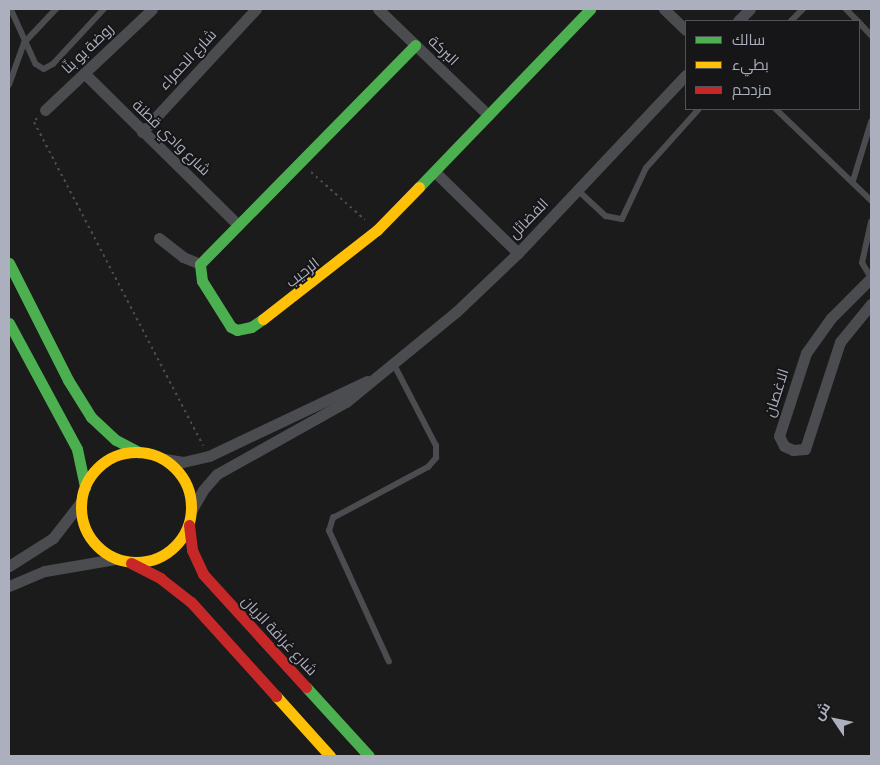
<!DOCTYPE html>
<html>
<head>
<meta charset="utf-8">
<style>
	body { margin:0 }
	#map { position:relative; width:880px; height:765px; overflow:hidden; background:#1b1b1c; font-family:"Source Sans 3",Cairo,sans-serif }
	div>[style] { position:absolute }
	.path>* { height:2px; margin-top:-1px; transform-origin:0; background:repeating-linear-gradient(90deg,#4c4c51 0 2.5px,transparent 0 6.5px) }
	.lane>* { height:5.5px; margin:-2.75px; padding:0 2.75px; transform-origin:2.75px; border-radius:2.75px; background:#4b4c4f }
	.street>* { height:11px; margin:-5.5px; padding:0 5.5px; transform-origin:5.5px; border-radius:5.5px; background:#4b4c4f }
	.fast>* { height:11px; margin:-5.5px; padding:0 5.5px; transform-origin:5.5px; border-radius:5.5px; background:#4caf50 }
	.slow>* { height:11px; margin:-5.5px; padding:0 5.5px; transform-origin:5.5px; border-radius:5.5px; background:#ffc107 }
	.slow>.ring { margin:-5.5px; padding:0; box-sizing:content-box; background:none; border:11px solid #ffc107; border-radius:50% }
	.jam>* { height:11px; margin:-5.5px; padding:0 5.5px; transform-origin:5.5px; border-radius:5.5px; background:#c62828 }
	span { translate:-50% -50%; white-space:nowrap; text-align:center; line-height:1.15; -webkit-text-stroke:4px #161518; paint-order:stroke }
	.street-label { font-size:15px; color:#acafbd }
	.frame { position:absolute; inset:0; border:10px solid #acafbd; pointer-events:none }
	.legend { position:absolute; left:685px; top:20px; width:175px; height:90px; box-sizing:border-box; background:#161518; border:1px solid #52535a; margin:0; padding:6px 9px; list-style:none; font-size:15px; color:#acafbd }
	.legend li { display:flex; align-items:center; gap:10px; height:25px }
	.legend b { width:25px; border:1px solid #52535a }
	.north { position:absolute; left:810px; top:695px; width:50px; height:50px; -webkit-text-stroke:4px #161518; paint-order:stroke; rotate:304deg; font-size:14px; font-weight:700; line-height:20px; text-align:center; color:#acafbd }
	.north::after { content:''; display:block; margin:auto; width:18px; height:22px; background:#acafbd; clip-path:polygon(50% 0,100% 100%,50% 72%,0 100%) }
</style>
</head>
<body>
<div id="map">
	<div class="path">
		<div style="left:37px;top:118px;width:5px;rotate:127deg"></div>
		<div style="left:34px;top:122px;width:365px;rotate:62.4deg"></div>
		<div style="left:311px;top:172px;width:72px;rotate:41.6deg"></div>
	</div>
	<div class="lane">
		<div style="left:11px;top:9px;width:60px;rotate:65.6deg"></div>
		<div style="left:36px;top:64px;width:9px;rotate:32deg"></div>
		<div style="left:44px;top:69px;width:10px;rotate:-29deg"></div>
		<div style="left:53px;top:64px;width:75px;rotate:-47.2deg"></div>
		<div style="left:846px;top:9px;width:17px;rotate:45deg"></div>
		<div style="left:791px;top:21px;width:17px;rotate:-45deg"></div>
		<div style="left:859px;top:22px;width:18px;rotate:47deg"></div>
		<div style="left:9px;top:85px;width:45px;rotate:-70.3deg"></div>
		<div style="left:24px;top:43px;width:47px;rotate:-46.7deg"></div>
		<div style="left:776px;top:109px;width:132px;rotate:43.8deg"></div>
		<div style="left:853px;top:181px;width:62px;rotate:-73deg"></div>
		<div style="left:578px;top:190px;width:38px;rotate:43deg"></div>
		<div style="left:606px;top:216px;width:16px;rotate:11deg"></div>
		<div style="left:622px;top:219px;width:56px;rotate:-64.8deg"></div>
		<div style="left:646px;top:168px;width:79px;rotate:-48.1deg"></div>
		<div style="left:871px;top:278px;width:17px;rotate:-121deg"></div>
		<div style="left:862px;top:263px;width:42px;rotate:-77.6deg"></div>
		<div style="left:389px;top:662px;width:144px;rotate:-114.6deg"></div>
		<div style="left:329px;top:531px;width:14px;rotate:-73deg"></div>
		<div style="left:333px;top:518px;width:108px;rotate:-28.2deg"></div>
		<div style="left:428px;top:467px;width:12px;rotate:-48deg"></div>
		<div style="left:436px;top:458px;width:12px;rotate:-90deg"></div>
		<div style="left:436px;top:446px;width:91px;rotate:-117.4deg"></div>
	</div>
	<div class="street">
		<div style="left:378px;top:9px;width:153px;rotate:43.9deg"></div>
		<div style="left:664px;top:9px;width:30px;rotate:44deg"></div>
		<div style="left:738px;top:21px;width:17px;rotate:-45deg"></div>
		<div style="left:84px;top:73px;width:215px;rotate:44.6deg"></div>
		<div style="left:45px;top:110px;width:147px;rotate:-43.3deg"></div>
		<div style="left:142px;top:132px;width:168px;rotate:-47.2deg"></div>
		<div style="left:435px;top:172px;width:116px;rotate:44.3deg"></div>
		<div style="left:159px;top:238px;width:31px;rotate:38deg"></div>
		<div style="left:183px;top:257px;width:18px;rotate:22deg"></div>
		<div style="left:871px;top:278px;width:57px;rotate:135deg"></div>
		<div style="left:831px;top:318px;width:43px;rotate:125.5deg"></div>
		<div style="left:806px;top:353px;width:87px;rotate:108deg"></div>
		<div style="left:779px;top:436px;width:11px;rotate:63deg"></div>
		<div style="left:784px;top:446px;width:10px;rotate:24deg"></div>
		<div style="left:793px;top:450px;width:12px;rotate:-5deg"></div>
		<div style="left:805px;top:449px;width:113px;rotate:-71.9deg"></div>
		<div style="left:840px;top:342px;width:49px;rotate:-50.8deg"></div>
		<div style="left:165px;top:459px;width:18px;rotate:9deg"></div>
		<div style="left:183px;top:462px;width:27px;rotate:-13deg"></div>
		<div style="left:209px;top:456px;width:175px;rotate:-25.4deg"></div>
		<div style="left:191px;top:511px;width:24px;rotate:-60deg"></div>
		<div style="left:203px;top:490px;width:21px;rotate:-49deg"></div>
		<div style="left:217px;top:474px;width:148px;rotate:-29.2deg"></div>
		<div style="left:346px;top:402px;width:142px;rotate:-39.3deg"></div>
		<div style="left:456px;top:312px;width:86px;rotate:-43.6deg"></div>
		<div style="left:518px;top:253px;width:245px;rotate:-46.7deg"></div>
		<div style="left:9px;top:566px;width:52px;rotate:-32.5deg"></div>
		<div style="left:53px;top:538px;width:46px;rotate:-52.1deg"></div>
		<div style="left:9px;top:586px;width:39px;rotate:-23deg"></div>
		<div style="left:45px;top:571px;width:71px;rotate:-9.7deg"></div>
	</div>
	<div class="fast">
		<div style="left:419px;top:187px;width:247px;rotate:-46.1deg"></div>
		<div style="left:9px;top:263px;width:131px;rotate:63.2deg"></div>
		<div style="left:68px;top:380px;width:44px;rotate:58.1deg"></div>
		<div style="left:91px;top:417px;width:34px;rotate:43deg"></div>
		<div style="left:116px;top:440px;width:26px;rotate:28deg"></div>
		<div style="left:263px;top:319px;width:14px;rotate:146deg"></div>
		<div style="left:251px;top:327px;width:14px;rotate:168deg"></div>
		<div style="left:237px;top:330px;width:7px;rotate:-153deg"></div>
		<div style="left:231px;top:327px;width:54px;rotate:-122.2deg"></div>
		<div style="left:202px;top:281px;width:17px;rotate:-97deg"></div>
		<div style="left:200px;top:264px;width:307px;rotate:-45.5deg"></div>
		<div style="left:9px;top:323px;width:143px;rotate:61.6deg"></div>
		<div style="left:77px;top:449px;width:39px;rotate:78deg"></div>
		<div style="left:306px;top:687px;width:93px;rotate:47.6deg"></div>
	</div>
	<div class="slow">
		<div style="left:263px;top:319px;width:145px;rotate:-38deg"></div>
		<div style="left:377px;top:230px;width:60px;rotate:-45.7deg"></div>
		<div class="ring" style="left:81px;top:452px;width:99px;height:99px"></div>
		<div style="left:276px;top:696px;width:81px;rotate:48deg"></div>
	</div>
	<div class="jam">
		<div style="left:189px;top:525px;width:25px;rotate:83deg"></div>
		<div style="left:192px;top:550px;width:26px;rotate:65deg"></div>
		<div style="left:203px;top:574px;width:153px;rotate:47.7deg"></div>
		<div style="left:131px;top:563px;width:33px;rotate:27deg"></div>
		<div style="left:160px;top:578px;width:39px;rotate:38deg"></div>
		<div style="left:191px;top:602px;width:127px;rotate:47.9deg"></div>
	</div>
	<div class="street-label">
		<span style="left:88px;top:49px;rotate:-44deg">روضة بو بنّا</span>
		<span style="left:443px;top:51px;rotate:44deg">البركة</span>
		<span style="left:188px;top:60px;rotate:-47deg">شارع الحمراء</span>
		<span style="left:171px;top:138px;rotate:44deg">شارع وادي قطنة</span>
		<span style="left:529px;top:219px;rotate:-46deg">الفضائل</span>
		<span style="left:303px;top:273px;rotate:-38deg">الرحيب</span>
		<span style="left:777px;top:393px;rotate:-72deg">الاغصان</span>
		<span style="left:279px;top:636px;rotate:47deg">شارع غرافة الريان</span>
	</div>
	<div class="frame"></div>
	<ul class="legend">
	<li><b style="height:6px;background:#4caf50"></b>سالك</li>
	<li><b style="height:6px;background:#ffc107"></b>بطيء</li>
	<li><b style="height:6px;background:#c62828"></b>مزدحم</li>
	</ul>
	<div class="north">ش</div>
</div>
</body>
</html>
